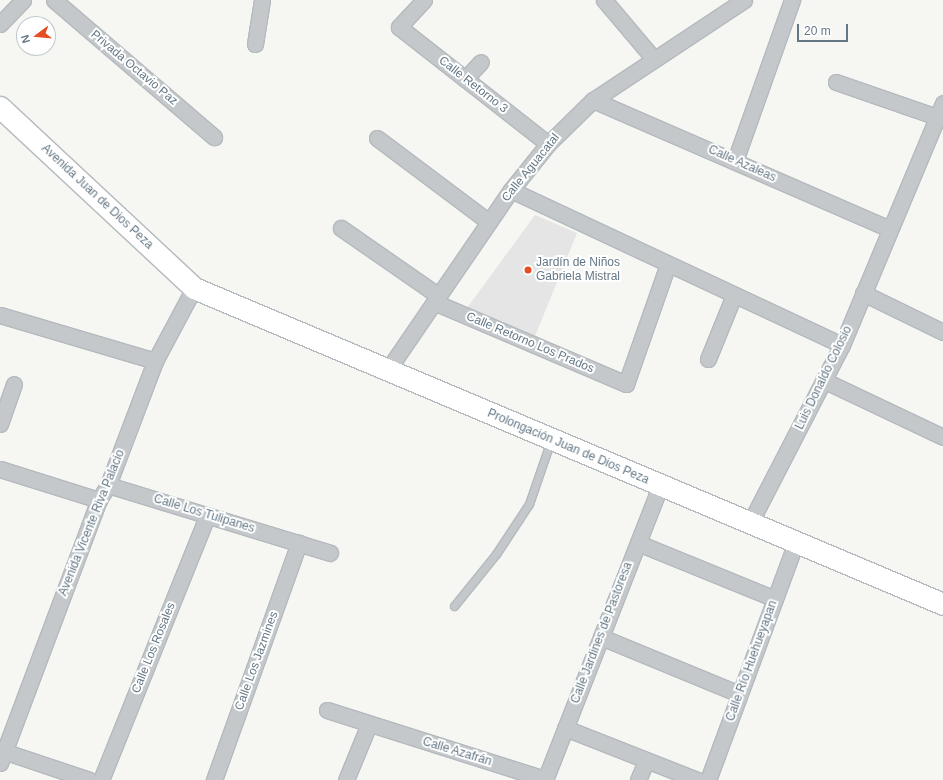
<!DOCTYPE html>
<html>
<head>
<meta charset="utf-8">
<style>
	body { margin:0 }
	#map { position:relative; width:943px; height:780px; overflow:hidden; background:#f6f6f3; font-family:Arial,sans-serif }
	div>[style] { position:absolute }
	.built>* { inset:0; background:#e4e5e4 }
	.roads { filter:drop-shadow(1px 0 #b4babe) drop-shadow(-1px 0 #b4babe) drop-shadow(0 1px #b4babe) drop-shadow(0 -1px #b4babe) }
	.lane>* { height:7px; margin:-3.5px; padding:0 3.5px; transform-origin:3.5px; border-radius:3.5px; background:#c4c8cb }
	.street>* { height:15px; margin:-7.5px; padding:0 7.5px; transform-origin:7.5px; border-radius:7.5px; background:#c4c8cb }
	.secondary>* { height:21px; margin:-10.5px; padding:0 10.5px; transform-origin:10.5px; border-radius:10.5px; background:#fff }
	.dots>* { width:11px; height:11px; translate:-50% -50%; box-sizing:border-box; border:2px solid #fff; border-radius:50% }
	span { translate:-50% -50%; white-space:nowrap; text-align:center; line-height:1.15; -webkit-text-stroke:4px #fff; paint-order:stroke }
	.street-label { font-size:12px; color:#647785 }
	.poi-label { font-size:12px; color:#647785 }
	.left { translate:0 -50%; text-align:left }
	.north { position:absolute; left:16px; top:16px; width:40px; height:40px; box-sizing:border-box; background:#fff; border:1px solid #c1c9ce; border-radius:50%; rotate:254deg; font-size:11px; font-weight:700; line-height:16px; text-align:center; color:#647785 }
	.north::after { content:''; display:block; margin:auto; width:14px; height:18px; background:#e74c22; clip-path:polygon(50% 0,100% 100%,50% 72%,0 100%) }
	.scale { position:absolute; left:797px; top:24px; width:51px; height:18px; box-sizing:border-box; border:2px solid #647785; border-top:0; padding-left:5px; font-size:12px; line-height:14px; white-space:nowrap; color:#647785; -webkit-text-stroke:3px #fff; paint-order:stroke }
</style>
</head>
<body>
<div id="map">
	<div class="built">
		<div style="clip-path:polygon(535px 215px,577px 233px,535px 336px,467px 308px)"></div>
	</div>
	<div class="roads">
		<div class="lane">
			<div style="left:454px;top:606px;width:67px;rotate:-51.1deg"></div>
			<div style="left:496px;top:554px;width:60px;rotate:-56.6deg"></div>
			<div style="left:529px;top:504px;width:68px;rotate:-71deg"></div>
		</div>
		<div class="street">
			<div style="left:54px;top:0;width:211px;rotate:40.6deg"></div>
			<div style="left:424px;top:0;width:37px;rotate:133deg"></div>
			<div style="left:399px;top:27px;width:189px;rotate:38.1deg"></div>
			<div style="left:604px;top:0;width:76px;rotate:49.8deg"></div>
			<div style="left:0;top:24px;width:33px;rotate:-46deg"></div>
			<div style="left:255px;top:44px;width:45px;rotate:-81deg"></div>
			<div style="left:465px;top:79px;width:23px;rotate:-47deg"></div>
			<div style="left:836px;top:82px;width:107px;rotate:19.1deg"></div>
			<div style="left:593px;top:100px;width:324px;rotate:23.5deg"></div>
			<div style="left:377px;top:138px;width:140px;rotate:36.9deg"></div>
			<div style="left:735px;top:161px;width:171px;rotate:-70.5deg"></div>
			<div style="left:511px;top:190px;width:365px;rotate:25.1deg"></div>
			<div style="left:341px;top:228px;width:119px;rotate:34.8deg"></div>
			<div style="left:863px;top:293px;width:89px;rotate:26deg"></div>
			<div style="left:434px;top:302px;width:209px;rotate:23.1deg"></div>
			<div style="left:626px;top:384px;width:127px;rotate:-70.7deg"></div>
			<div style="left:0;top:315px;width:162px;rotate:16.5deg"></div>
			<div style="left:708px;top:359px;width:69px;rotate:-67.9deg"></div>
			<div style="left:387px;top:371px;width:219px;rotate:-55.6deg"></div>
			<div style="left:511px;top:190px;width:59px;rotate:-51.2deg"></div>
			<div style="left:548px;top:144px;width:63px;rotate:-44.4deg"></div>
			<div style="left:593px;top:100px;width:181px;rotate:-33.5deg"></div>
			<div style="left:823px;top:380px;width:133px;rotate:25.4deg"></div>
			<div style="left:0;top:424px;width:42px;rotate:-70.7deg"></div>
			<div style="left:0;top:469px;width:104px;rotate:17.4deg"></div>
			<div style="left:108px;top:485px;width:232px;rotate:17deg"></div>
			<div style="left:750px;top:523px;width:200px;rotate:-62.7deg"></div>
			<div style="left:842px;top:345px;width:262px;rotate:-67.3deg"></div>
			<div style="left:638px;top:543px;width:148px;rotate:22.2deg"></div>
			<div style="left:601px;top:637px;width:149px;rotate:22.4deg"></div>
			<div style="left:327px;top:710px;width:229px;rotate:17.6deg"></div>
			<div style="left:565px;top:728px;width:142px;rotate:21.5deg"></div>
			<div style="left:0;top:750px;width:94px;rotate:18.6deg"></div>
			<div style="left:0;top:763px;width:281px;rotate:-69.4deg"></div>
			<div style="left:99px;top:500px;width:17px;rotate:-59deg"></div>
			<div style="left:108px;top:485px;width:133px;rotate:-69.2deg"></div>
			<div style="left:155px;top:361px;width:83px;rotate:-61.9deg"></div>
			<div style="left:101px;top:780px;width:284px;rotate:-68.1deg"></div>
			<div style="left:214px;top:780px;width:252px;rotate:-70.3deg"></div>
			<div style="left:346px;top:780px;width:61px;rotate:-67.7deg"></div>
			<div style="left:545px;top:780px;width:316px;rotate:-68.6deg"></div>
			<div style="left:638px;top:780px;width:21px;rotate:-67deg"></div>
			<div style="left:708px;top:780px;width:254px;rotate:-69.7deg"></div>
		</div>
		<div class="secondary">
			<div style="left:0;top:107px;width:265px;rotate:43deg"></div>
			<div style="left:194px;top:288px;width:813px;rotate:22.87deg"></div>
		</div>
	</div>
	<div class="dots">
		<div style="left:528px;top:270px;background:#e74c22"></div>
	</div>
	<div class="street-label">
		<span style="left:134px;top:68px;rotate:40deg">Privada Octavio Paz</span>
		<span style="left:473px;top:85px;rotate:38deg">Calle Retorno 3</span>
		<span style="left:742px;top:164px;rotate:24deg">Calle Azaleas</span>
		<span style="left:531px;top:168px;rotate:-51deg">Calle Aguacatal</span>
		<span style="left:97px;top:197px;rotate:43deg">Avenida Juan de Dios Peza</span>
		<span style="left:530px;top:343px;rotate:23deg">Calle Retorno Los Prados</span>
		<span style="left:824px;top:378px;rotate:-64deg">Luis Donaldo Colosio</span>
		<span style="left:568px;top:447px;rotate:23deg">Prolongación Juan de Dios Peza</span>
		<span style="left:204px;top:514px;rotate:17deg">Calle Los Tulipanes</span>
		<span style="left:92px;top:523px;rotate:-68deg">Avenida Vicente Riva Palacio</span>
		<span style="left:602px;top:633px;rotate:-69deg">Calle Jardines de Pastoresa</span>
		<span style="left:154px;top:648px;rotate:-68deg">Calle Los Rosales</span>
		<span style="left:257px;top:661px;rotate:-70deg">Calle Los Jazmines</span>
		<span style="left:752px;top:661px;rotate:-70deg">Calle Río Huehueyapan</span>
		<span style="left:457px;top:752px;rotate:17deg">Calle Azafrán</span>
	</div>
	<div class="poi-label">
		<span class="left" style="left:536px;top:270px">Jardín de Niños<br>Gabriela Mistral</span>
	</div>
	<div class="north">N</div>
	<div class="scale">20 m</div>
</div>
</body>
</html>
